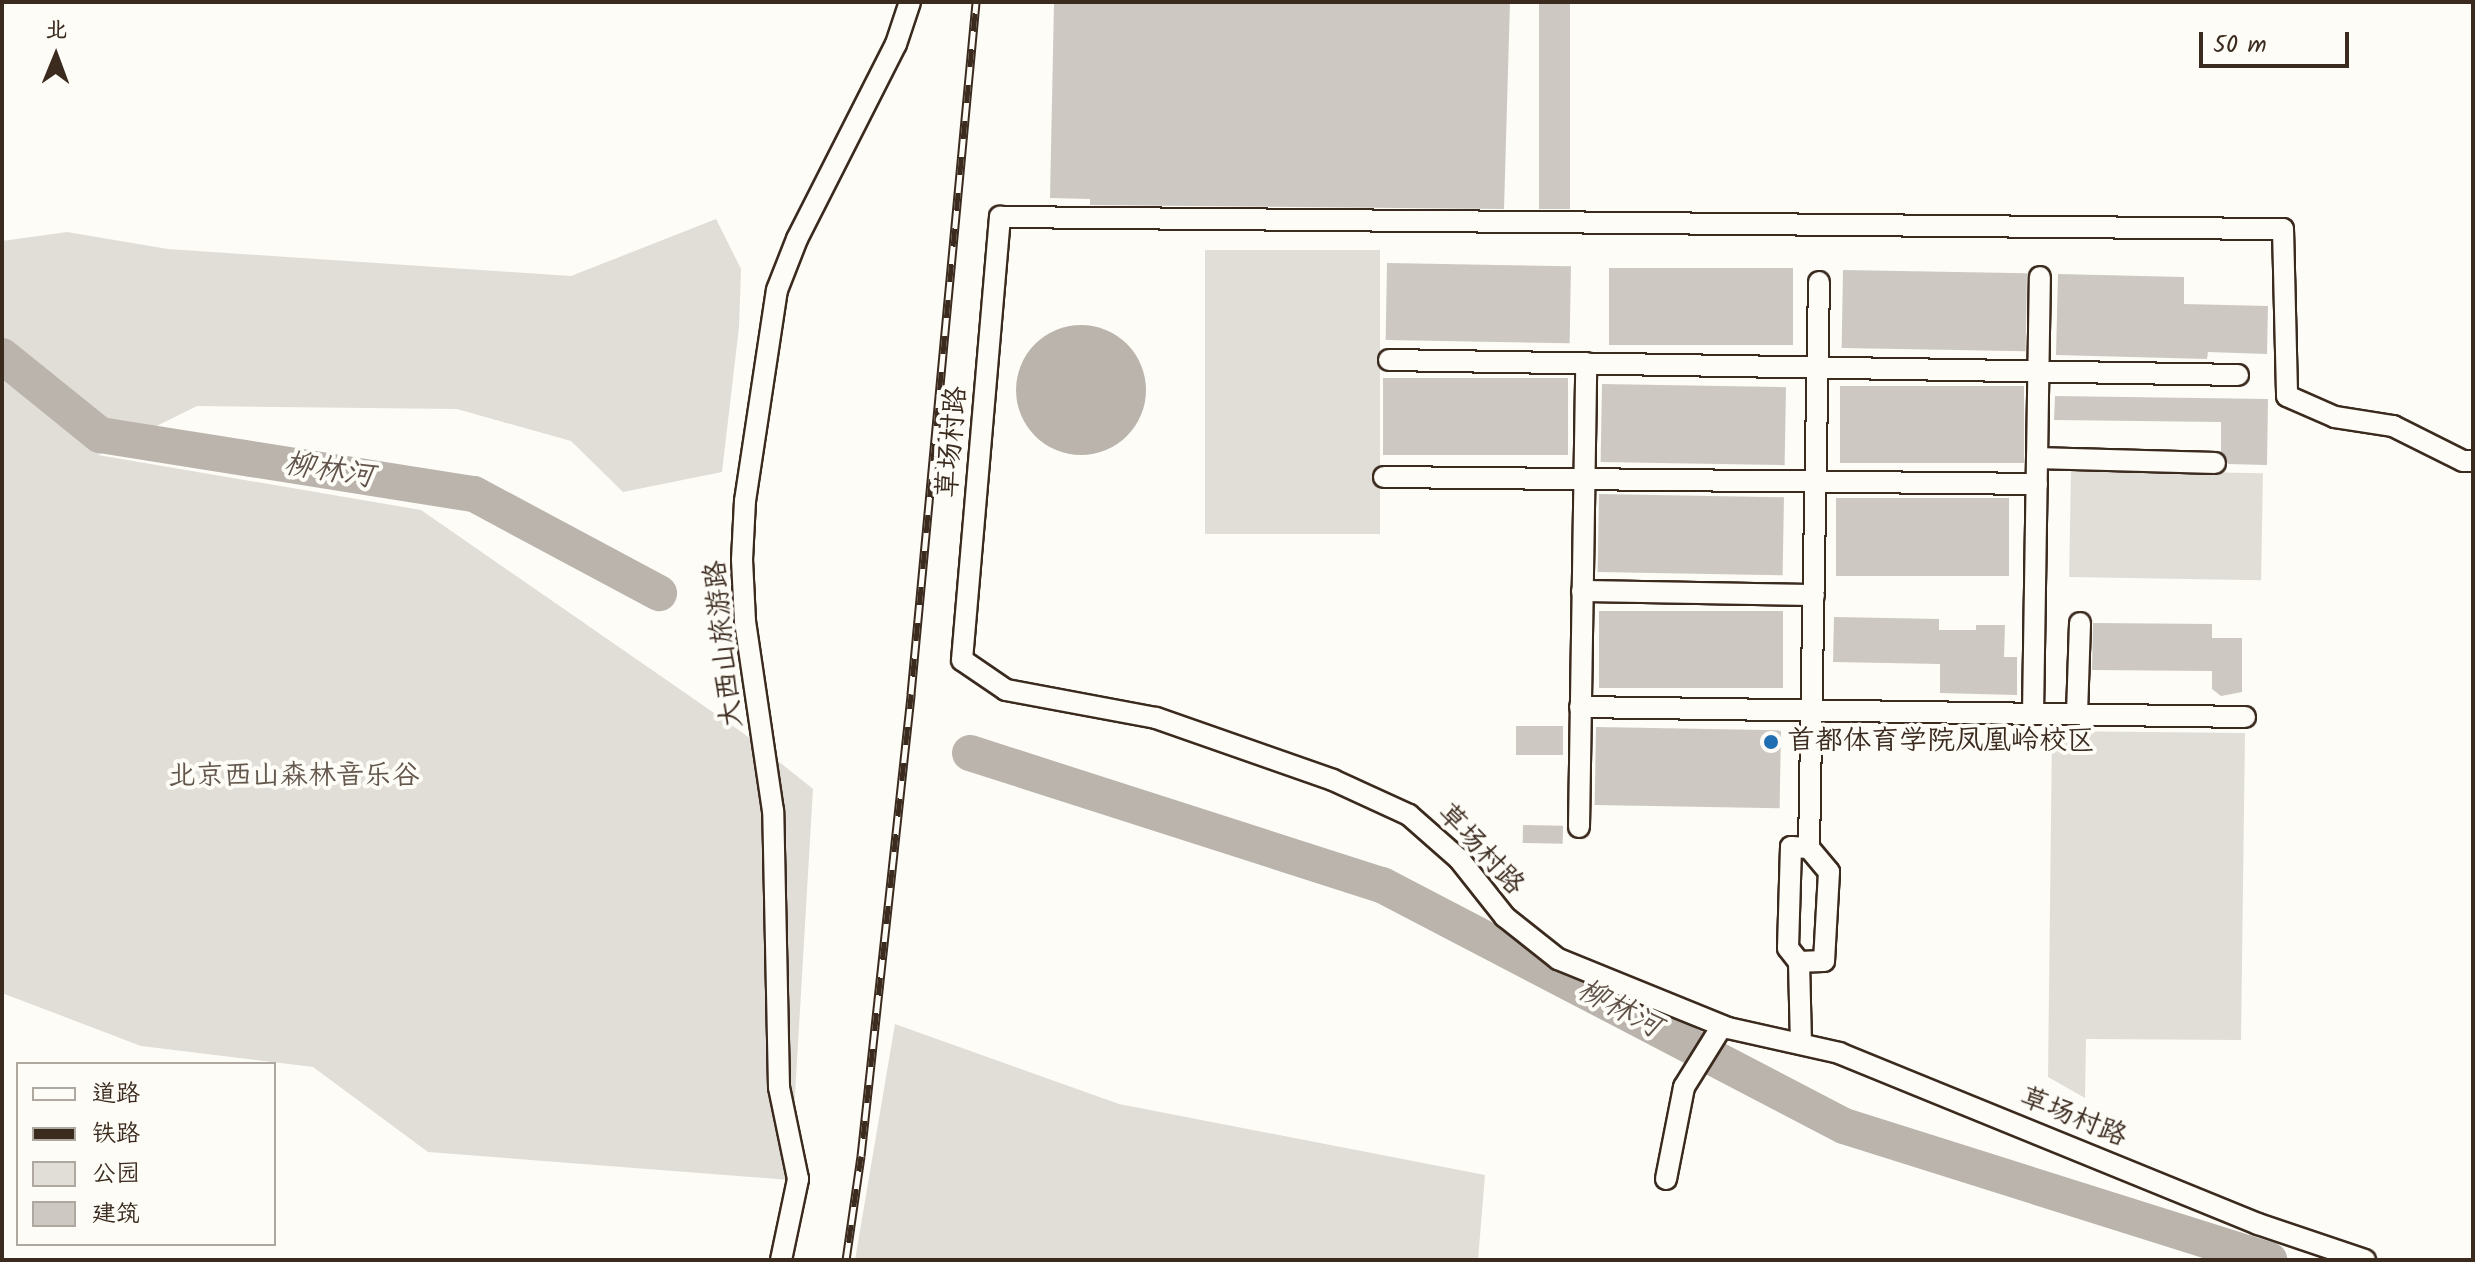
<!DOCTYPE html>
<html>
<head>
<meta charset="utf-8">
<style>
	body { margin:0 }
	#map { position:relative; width:2475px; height:1262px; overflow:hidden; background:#fdfcf7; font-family:Kalam,"LXGW WenKai TC",sans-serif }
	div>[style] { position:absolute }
	.green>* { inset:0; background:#e1ded7; transform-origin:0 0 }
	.water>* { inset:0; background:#bbb4ad }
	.round { border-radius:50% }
	.river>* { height:36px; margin:-18px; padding:0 18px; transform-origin:18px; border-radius:18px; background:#bbb4ad }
	.building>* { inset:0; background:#cdc8c2; transform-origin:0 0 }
	.roads { filter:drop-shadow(2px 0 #3b2a1e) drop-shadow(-2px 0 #3b2a1e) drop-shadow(0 2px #3b2a1e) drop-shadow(0 -2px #3b2a1e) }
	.minor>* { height:20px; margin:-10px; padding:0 10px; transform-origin:10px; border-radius:10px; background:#fdfcf7 }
	.rail>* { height:9px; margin-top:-4.5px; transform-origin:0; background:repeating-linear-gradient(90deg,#fdfcf7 0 18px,#3b2a1e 0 36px); box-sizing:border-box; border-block:2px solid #3b2a1e }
	.dots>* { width:22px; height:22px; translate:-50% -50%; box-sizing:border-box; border:4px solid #fdfcf7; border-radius:50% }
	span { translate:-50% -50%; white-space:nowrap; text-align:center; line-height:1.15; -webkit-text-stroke:8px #fdfcf7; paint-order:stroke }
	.street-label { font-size:28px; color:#3b2a1e }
	.poi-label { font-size:28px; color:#3b2a1e }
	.left { translate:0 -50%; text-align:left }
	.park-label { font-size:28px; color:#64574c }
	.water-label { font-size:30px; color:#615349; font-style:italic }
	.frame { position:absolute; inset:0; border:4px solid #3b2a1e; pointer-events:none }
	.legend { position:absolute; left:16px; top:1062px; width:260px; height:184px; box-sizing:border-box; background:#fdfcf7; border:2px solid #afa8a0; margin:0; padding:10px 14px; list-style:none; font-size:24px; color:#3b2a1e }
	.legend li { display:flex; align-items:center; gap:16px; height:40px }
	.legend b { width:40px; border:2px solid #afa8a0 }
	.north { position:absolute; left:16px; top:16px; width:80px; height:80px; -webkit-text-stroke:6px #fdfcf7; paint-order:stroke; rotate:1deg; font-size:22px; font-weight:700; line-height:32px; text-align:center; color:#3b2a1e }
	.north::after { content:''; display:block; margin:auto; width:28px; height:36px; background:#3b2a1e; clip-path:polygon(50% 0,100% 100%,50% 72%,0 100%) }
	.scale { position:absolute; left:2199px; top:32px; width:150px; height:36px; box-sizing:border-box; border:4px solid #3b2a1e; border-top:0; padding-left:10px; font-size:24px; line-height:28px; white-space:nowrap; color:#3b2a1e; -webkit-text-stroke:6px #fdfcf7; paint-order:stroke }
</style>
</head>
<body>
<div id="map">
	<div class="green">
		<div style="clip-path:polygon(716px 219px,741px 269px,739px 327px,722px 472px,623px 492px,571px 441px,457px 409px,197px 406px,98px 455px,421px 510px,743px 733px,813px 789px,790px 1180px,428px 1152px,313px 1067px,141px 1046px,2px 993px,2px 241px,67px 232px,168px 249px,571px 276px)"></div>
		<div style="left:1205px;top:250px;width:175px;height:284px"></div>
		<div style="left:2071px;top:470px;width:192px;height:107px;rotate:1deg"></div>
		<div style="clip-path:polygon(2052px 731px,2245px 733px,2241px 1040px,2086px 1039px,2085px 1098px,2048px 1077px)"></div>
		<div style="clip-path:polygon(895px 1024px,1119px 1104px,1485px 1175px,1478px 1260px,855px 1260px)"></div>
	</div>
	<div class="water">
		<div class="round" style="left:1016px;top:325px;width:130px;height:130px"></div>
	</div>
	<div class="river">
		<div style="left:2px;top:356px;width:126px;rotate:38.9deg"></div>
		<div style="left:100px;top:435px;width:379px;rotate:9deg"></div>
		<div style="left:474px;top:494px;width:210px;rotate:28.2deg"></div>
		<div style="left:970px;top:753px;width:433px;rotate:17.8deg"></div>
		<div style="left:1382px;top:885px;width:521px;rotate:27.55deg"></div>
		<div style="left:1844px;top:1126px;width:446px;rotate:17.5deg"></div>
	</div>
	<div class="building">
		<div style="clip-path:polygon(1054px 2px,1510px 2px,1504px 209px,1090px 205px,1090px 199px,1050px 198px)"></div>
		<div style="left:1539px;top:2px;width:31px;height:207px"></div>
		<div style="left:1387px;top:263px;width:184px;height:77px;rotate:1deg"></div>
		<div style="left:1609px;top:268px;width:184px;height:77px"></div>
		<div style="left:1843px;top:270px;width:184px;height:78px;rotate:1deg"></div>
		<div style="clip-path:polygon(2058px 274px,2184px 277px,2184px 304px,2268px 306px,2267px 354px,2208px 352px,2207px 359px,2056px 355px)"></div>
		<div style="left:1383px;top:378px;width:185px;height:77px"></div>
		<div style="left:1602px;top:384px;width:184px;height:78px;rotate:1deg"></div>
		<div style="left:1840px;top:386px;width:184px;height:77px"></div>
		<div style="clip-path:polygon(2055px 396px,2268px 399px,2267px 465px,2228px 464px,2221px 452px,2221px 422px,2054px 420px)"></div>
		<div style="left:1599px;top:494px;width:185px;height:78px;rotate:1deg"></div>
		<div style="left:1836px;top:498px;width:173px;height:78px"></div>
		<div style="left:1599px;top:611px;width:184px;height:77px"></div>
		<div style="clip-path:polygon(1834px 617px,1939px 619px,1939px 630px,1976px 630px,1976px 625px,2005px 625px,2004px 657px,2017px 657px,2017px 695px,1940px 693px,1940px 664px,1833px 662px)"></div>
		<div style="clip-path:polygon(2093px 623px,2212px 624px,2212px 638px,2242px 638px,2242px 692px,2221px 696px,2212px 689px,2212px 671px,2092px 670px)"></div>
		<div style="left:1516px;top:726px;width:47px;height:29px"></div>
		<div style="left:1596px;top:727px;width:185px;height:78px;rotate:1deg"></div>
		<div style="left:1523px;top:825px;width:40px;height:18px;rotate:1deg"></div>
	</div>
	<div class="roads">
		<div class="minor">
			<div style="left:1389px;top:360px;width:849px;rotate:1.01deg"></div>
			<div style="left:2037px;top:458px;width:178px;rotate:1.6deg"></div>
			<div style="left:1384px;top:477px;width:653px;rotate:0.61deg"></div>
			<div style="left:1582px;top:591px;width:232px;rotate:1deg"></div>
			<div style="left:1580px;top:707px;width:665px;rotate:0.86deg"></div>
			<div style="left:2033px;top:714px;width:437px;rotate:-89.1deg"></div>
			<div style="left:2077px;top:714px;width:91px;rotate:-88.1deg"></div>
			<div style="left:1579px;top:827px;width:464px;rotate:-89.1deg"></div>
			<div style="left:1809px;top:848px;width:566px;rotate:-88.99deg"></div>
			<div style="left:1799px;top:962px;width:18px;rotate:-128deg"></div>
			<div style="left:1788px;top:948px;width:101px;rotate:-88.3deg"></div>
			<div style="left:1791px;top:847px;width:18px;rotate:3deg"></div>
			<div style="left:1809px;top:848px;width:31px;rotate:50deg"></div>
			<div style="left:1829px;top:872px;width:89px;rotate:93.2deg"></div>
			<div style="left:1824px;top:961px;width:25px;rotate:178deg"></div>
			<div style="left:1799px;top:962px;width:82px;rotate:88.6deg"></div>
			<div style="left:1666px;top:1179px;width:94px;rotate:-78.9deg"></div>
			<div style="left:1684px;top:1087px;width:72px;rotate:-58.1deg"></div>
			<div style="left:781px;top:1260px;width:83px;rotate:-78.1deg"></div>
			<div style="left:798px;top:1179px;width:94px;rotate:-101.7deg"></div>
			<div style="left:779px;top:1087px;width:276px;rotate:-91.2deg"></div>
			<div style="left:773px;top:811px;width:192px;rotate:-98.4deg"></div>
			<div style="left:745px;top:621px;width:61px;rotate:-92.8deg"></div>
			<div style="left:742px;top:560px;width:59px;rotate:-87.1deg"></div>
			<div style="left:745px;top:501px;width:213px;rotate:-81.4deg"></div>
			<div style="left:777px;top:290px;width:55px;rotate:-68.6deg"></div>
			<div style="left:797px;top:239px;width:219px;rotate:-63.1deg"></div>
			<div style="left:896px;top:44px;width:44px;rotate:-71.6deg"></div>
			<div style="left:2365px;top:1260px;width:113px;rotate:-161.4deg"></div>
			<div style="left:2258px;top:1224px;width:452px;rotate:-157.8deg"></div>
			<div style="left:1840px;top:1053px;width:115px;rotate:-167.4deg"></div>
			<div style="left:1728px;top:1028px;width:183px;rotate:-157.9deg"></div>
			<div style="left:1558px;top:959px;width:68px;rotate:-141.6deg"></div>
			<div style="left:1505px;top:917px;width:74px;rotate:-128.4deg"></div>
			<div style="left:1459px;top:859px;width:67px;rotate:-138.7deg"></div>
			<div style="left:1409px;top:815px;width:84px;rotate:-155.3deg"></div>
			<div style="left:1333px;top:780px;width:188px;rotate:-160.7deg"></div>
			<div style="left:1156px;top:718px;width:153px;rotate:-169.4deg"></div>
			<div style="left:1006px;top:690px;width:53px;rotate:-145.7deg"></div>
			<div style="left:962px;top:660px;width:445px;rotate:-85.1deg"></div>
			<div style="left:1000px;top:217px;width:1283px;rotate:0.54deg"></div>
			<div style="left:2283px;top:229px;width:167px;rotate:88.6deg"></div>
			<div style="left:2287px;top:396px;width:52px;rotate:23.6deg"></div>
			<div style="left:2335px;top:417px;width:59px;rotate:8.8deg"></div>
			<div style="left:2393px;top:426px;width:78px;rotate:26.6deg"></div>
			<div style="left:2463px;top:461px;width:10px"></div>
		</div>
	</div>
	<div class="rail">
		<div style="left:846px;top:1260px;width:105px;rotate:-81.8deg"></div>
		<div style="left:861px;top:1156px;width:465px;rotate:-83.8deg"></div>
		<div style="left:911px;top:694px;width:695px;rotate:-84.63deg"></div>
	</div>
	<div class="dots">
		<div style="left:1771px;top:742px;background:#1f6fb2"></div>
	</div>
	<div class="street-label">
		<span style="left:953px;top:442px;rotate:-85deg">草场村路</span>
		<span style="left:725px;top:644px;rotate:-96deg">大西山旅游路</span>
		<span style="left:1480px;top:850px;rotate:47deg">草场村路</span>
		<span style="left:2073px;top:1118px;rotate:22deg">草场村路</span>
	</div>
	<div class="poi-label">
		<span class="left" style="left:1787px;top:742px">首都体育学院凤凰岭校区</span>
	</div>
	<div class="park-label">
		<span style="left:294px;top:777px">北京西山森林音乐谷</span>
	</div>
	<div class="water-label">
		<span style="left:329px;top:471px;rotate:9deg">柳林河</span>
		<span style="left:1619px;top:1009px;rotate:28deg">柳林河</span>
	</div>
	<div class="frame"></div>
	<ul class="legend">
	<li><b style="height:10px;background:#fdfcf7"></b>道路</li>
	<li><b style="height:10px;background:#3b2a1e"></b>铁路</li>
	<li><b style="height:22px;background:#e1ded7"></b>公园</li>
	<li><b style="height:22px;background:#cdc8c2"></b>建筑</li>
	</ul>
	<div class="north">北</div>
	<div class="scale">50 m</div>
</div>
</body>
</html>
